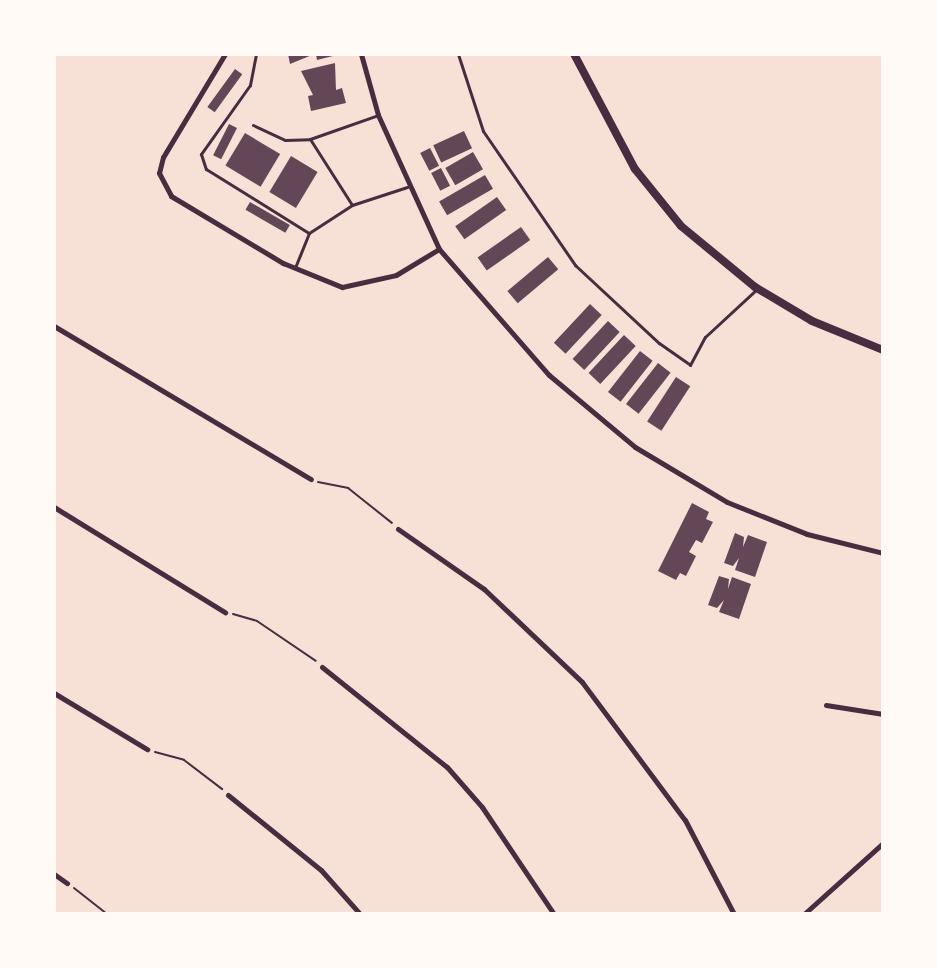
<!DOCTYPE html>
<html>
<head>
<meta charset="utf-8">
<style>
	body { margin:0 }
	#map { position:relative; width:937px; height:968px; overflow:hidden; background:#f7e1d7; font-family:Poppins,sans-serif }
	div>[style] { position:absolute }
	.building>* { inset:0; background:#644757; transform-origin:0 0 }
	.path>* { height:2px; margin:-1px; padding:0 1px; transform-origin:1px; border-radius:1px; background:#4a2c40 }
	.service>* { height:3px; margin:-1.5px; padding:0 1.5px; transform-origin:1.5px; border-radius:1.5px; background:#4a2c40 }
	.minor>* { height:5px; margin:-2.5px; padding:0 2.5px; transform-origin:2.5px; border-radius:2.5px; background:#4a2c40 }
	.secondary>* { height:8px; margin:-4px; padding:0 4px; transform-origin:4px; border-radius:4px; background:#4a2c40 }
	span { translate:-50% -50%; white-space:nowrap; text-align:center; line-height:1.15; -webkit-text-stroke:4.5px #fffaf5; paint-order:stroke }
	.frame { position:absolute; inset:0; border:56px solid #fffaf5; pointer-events:none }
</style>
</head>
<body>
<div id="map">
	<div class="building">
		<div style="clip-path:polygon(288px 54px,312px 54px,312px 55px,290px 64px)"></div>
		<div style="clip-path:polygon(316px 54px,337px 54px,337px 55px,317px 60px)"></div>
		<div style="clip-path:polygon(335px 63px,336px 90px,342px 88px,346px 103px,311px 111px,308px 96px,313px 95px,301px 71px)"></div>
		<div style="left:235px;top:69px;width:9px;height:47px;rotate:36deg"></div>
		<div style="left:229px;top:124px;width:9px;height:35px;rotate:27deg"></div>
		<div style="left:464px;top:131px;width:19px;height:34px;rotate:65deg"></div>
		<div style="left:245px;top:133px;width:41px;height:38px;rotate:31deg"></div>
		<div style="left:430px;top:148px;width:20px;height:11px;rotate:63deg"></div>
		<div style="left:473px;top:152px;width:20px;height:32px;rotate:60deg"></div>
		<div style="left:291px;top:156px;width:31px;height:42px;rotate:31deg"></div>
		<div style="left:441px;top:168px;width:20px;height:11px;rotate:63deg"></div>
		<div style="left:485px;top:175px;width:16px;height:53px;rotate:60deg"></div>
		<div style="left:497px;top:197px;width:16px;height:51px;rotate:55deg"></div>
		<div style="left:250px;top:202px;width:46px;height:9px;rotate:30deg"></div>
		<div style="left:521px;top:227px;width:16px;height:53px;rotate:55deg"></div>
		<div style="left:548px;top:257px;width:16px;height:53px;rotate:50deg"></div>
		<div style="left:590px;top:304px;width:16px;height:53px;rotate:43deg"></div>
		<div style="left:608px;top:321px;width:16px;height:52px;rotate:43deg"></div>
		<div style="left:624px;top:335px;width:16px;height:52px;rotate:43deg"></div>
		<div style="left:640px;top:351px;width:16px;height:52px;rotate:38deg"></div>
		<div style="left:658px;top:363px;width:16px;height:52px;rotate:38deg"></div>
		<div style="left:676px;top:377px;width:17px;height:53px;rotate:33deg"></div>
		<div style="clip-path:polygon(692px 503px,709px 512px,706px 519px,713px 522px,702px 543px,696px 540px,689px 552px,696px 556px,686px 576px,680px 573px,676px 580px,658px 571px)"></div>
		<div style="clip-path:polygon(735px 533px,744px 537px,743px 547px,748px 535px,767px 542px,755px 577px,735px 570px,739px 558px,733px 566px,724px 563px)"></div>
		<div style="clip-path:polygon(719px 576px,729px 579px,728px 589px,732px 577px,751px 584px,739px 619px,719px 612px,724px 600px,717px 608px,708px 605px)"></div>
	</div>
	<div class="path">
		<div style="left:318px;top:482px;width:31px;rotate:11deg"></div>
		<div style="left:348px;top:488px;width:56px;rotate:38.5deg"></div>
		<div style="left:233px;top:614px;width:25px;rotate:16deg"></div>
		<div style="left:257px;top:621px;width:71px;rotate:34.1deg"></div>
		<div style="left:155px;top:752px;width:30px;rotate:15deg"></div>
		<div style="left:184px;top:760px;width:48px;rotate:37.3deg"></div>
		<div style="left:74px;top:888px;width:42px;rotate:38.2deg"></div>
	</div>
	<div class="service">
		<div style="left:256px;top:54px;width:32px;rotate:101deg"></div>
		<div style="left:250px;top:85px;width:85px;rotate:125.4deg"></div>
		<div style="left:201px;top:154px;width:16px;rotate:72deg"></div>
		<div style="left:206px;top:169px;width:121px;rotate:31.9deg"></div>
		<div style="left:309px;top:233px;width:37px;rotate:112deg"></div>
		<div style="left:458px;top:54px;width:81px;rotate:72deg"></div>
		<div style="left:483px;top:131px;width:163px;rotate:55.5deg"></div>
		<div style="left:575px;top:265px;width:115px;rotate:42.9deg"></div>
		<div style="left:659px;top:343px;width:38px;rotate:35deg"></div>
		<div style="left:690px;top:365px;width:32px;rotate:-62deg"></div>
		<div style="left:705px;top:337px;width:69px;rotate:-42.7deg"></div>
		<div style="left:253px;top:125px;width:35px;rotate:25deg"></div>
		<div style="left:285px;top:140px;width:25px;rotate:-2deg"></div>
		<div style="left:310px;top:139px;width:72px;rotate:-19.4deg"></div>
		<div style="left:310px;top:139px;width:78px;rotate:57.5deg"></div>
		<div style="left:352px;top:205px;width:58px;rotate:-18.1deg"></div>
		<div style="left:309px;top:233px;width:51px;rotate:-33.1deg"></div>
	</div>
	<div class="minor">
		<div style="left:225px;top:54px;width:120px;rotate:121deg"></div>
		<div style="left:163px;top:157px;width:16px;rotate:104deg"></div>
		<div style="left:159px;top:173px;width:26px;rotate:62deg"></div>
		<div style="left:171px;top:196px;width:131px;rotate:30.9deg"></div>
		<div style="left:283px;top:263px;width:64px;rotate:22.1deg"></div>
		<div style="left:342px;top:287px;width:55px;rotate:-12.5deg"></div>
		<div style="left:396px;top:275px;width:50px;rotate:-31.2deg"></div>
		<div style="left:361px;top:54px;width:63px;rotate:74.4deg"></div>
		<div style="left:378px;top:115px;width:147px;rotate:65.5deg"></div>
		<div style="left:439px;top:249px;width:167px;rotate:48.9deg"></div>
		<div style="left:549px;top:375px;width:112px;rotate:39.9deg"></div>
		<div style="left:635px;top:447px;width:107px;rotate:30.9deg"></div>
		<div style="left:727px;top:502px;width:86px;rotate:21.8deg"></div>
		<div style="left:807px;top:534px;width:78px;rotate:14deg"></div>
		<div style="left:54px;top:326px;width:299px;rotate:30.8deg"></div>
		<div style="left:54px;top:507px;width:201px;rotate:31.6deg"></div>
		<div style="left:398px;top:529px;width:105px;rotate:34.9deg"></div>
		<div style="left:484px;top:589px;width:135px;rotate:43.5deg"></div>
		<div style="left:582px;top:682px;width:172px;rotate:53.3deg"></div>
		<div style="left:685px;top:820px;width:106px;rotate:62.5deg"></div>
		<div style="left:322px;top:667px;width:160px;rotate:38.7deg"></div>
		<div style="left:447px;top:767px;width:53px;rotate:48.8deg"></div>
		<div style="left:482px;top:807px;width:129px;rotate:56.1deg"></div>
		<div style="left:54px;top:693px;width:109px;rotate:31.1deg"></div>
		<div style="left:826px;top:705px;width:58px;rotate:9deg"></div>
		<div style="left:228px;top:795px;width:119px;rotate:38.9deg"></div>
		<div style="left:321px;top:870px;width:59px;rotate:48.4deg"></div>
		<div style="left:54px;top:874px;width:16px;rotate:35deg"></div>
		<div style="left:804px;top:914px;width:106px;rotate:-41.9deg"></div>
	</div>
	<div class="secondary">
		<div style="left:574px;top:54px;width:130px;rotate:62.1deg"></div>
		<div style="left:635px;top:169px;width:73px;rotate:51.1deg"></div>
		<div style="left:681px;top:226px;width:96px;rotate:39.5deg"></div>
		<div style="left:755px;top:287px;width:66px;rotate:30.8deg"></div>
		<div style="left:812px;top:321px;width:77px;rotate:22.2deg"></div>
	</div>
	<div class="frame"></div>
</div>
</body>
</html>
